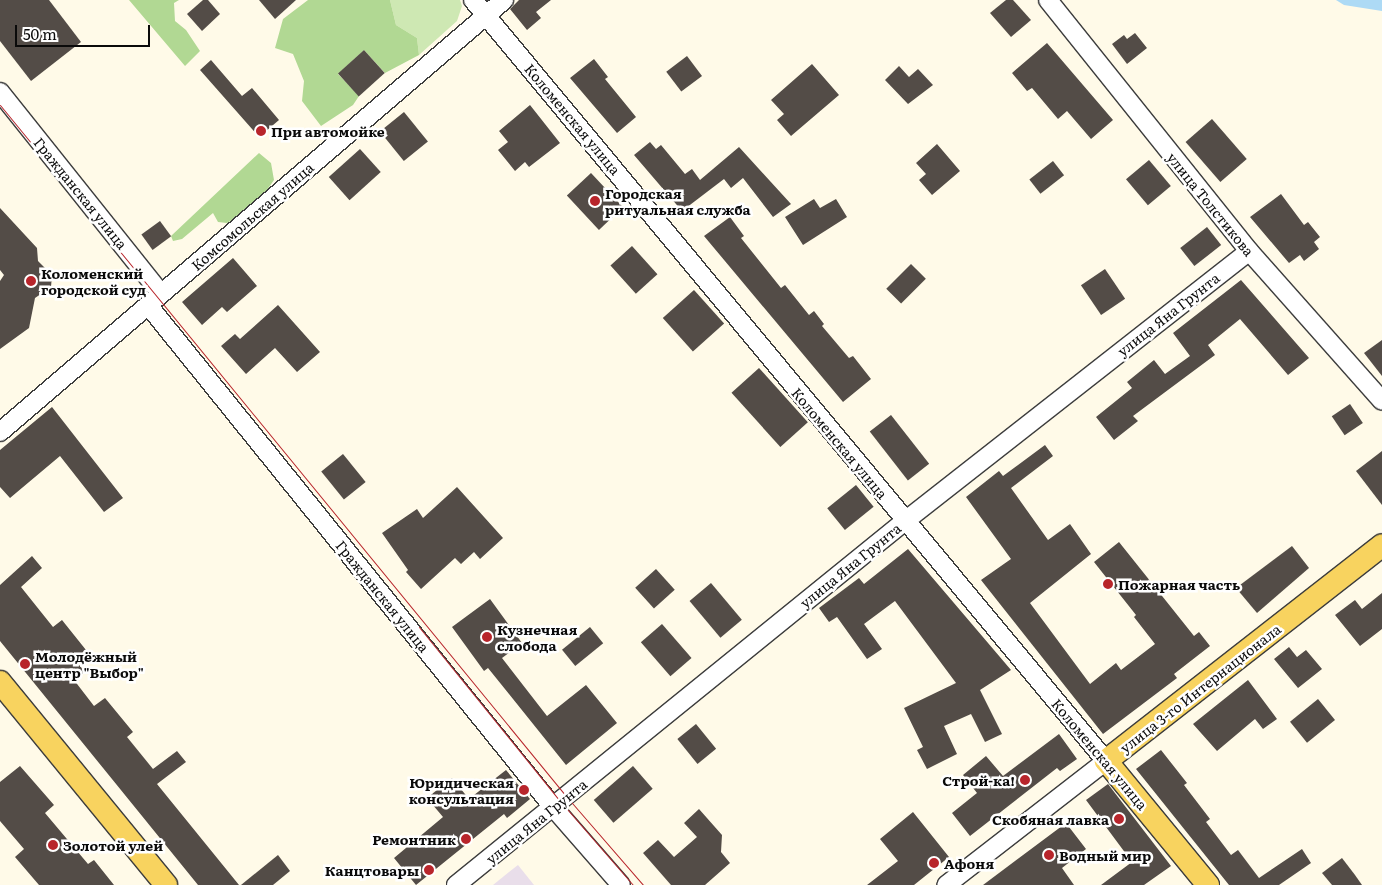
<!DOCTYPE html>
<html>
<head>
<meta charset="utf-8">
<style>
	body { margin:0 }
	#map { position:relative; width:1382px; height:885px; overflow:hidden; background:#fffae8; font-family:Literata,serif }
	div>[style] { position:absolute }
	.industrial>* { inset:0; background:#e9deea }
	.green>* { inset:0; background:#cee8b3 }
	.forest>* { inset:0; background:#b1d893 }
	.water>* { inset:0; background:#addaf5 }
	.building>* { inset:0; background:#534c47; transform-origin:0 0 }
	.roads { filter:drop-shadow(1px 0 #3d3d3d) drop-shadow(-1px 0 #3d3d3d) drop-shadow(0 1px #3d3d3d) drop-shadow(0 -1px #3d3d3d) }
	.minor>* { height:18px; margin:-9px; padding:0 9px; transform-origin:9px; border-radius:9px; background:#fff }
	.major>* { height:22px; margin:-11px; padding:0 11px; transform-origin:11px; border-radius:11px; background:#f8d35f }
	.tram>* { height:1px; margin:-0.5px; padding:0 0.5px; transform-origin:0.5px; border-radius:0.5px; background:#b8252b }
	.dots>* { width:14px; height:14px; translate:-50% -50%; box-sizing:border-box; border:2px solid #fff; border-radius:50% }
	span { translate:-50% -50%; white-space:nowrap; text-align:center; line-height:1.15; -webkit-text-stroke:5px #fff; paint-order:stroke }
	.street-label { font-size:14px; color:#0a0a0a }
	.poi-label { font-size:14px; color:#0a0a0a; font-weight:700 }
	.left { translate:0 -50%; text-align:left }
	.right { translate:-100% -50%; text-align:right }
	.scale { position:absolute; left:15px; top:25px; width:135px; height:22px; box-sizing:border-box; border:2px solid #0a0a0a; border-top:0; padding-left:6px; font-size:15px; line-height:18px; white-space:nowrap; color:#0a0a0a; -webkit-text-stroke:4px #fff; paint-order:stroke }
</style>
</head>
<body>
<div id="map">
	<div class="industrial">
		<div style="clip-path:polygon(518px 865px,534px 885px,493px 885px,509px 872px)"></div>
	</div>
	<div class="green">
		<div style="clip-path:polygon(390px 0,460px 0,462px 6px,457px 21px,419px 55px,417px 38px,396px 25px)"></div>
	</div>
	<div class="forest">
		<div style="clip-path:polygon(129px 0,179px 0,174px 3px,175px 21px,186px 30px,200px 51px,185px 66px)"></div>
		<div style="clip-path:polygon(308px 0,390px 0,396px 25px,417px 38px,419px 55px,385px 73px,364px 50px,338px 74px,359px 96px,353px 105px,321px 126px,302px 101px,304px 81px,293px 54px,275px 48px,283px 19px)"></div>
		<div style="clip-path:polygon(259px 153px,271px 163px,274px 180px,255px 207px,227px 223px,218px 222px,213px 213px,182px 239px,173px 241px,171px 236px)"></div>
	</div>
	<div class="water">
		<div style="clip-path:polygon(1336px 0,1382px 0,1382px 11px,1344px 5px)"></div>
	</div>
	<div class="building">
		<div style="clip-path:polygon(0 0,49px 0,81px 42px,31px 81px,0 41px)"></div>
		<div style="clip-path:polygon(203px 0,208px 0,220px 14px,202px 31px,187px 14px)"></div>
		<div style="clip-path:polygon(259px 0,296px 0,275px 19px)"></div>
		<div style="clip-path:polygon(519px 0,551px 0,536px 12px,541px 18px,527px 30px,510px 9px)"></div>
		<div style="clip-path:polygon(1006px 0,1013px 0,1031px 20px,1011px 37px,990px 13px)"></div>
		<div style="clip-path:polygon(1135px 33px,1147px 48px,1127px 64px,1112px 44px,1124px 35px,1127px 39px)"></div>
		<div style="clip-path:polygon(1047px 43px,1113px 120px,1091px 139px,1067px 111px,1058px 119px,1032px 88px,1027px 91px,1012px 73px)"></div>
		<div style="left:364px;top:50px;width:31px;height:35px;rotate:48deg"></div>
		<div style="left:687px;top:56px;width:25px;height:26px;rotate:53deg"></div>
		<div style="clip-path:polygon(594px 59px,608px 77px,605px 79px,636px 117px,617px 133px,570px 78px)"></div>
		<div style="clip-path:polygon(211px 60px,242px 96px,252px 88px,279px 120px,259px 137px,200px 70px)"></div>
		<div style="clip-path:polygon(812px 64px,839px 95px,791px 136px,777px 120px,784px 114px,771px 100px)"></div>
		<div style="clip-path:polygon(899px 66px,909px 77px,918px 69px,933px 85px,908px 104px,885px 80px)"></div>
		<div style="clip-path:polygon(530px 105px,560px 143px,529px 167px,525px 162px,515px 171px,498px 150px,508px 142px,499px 131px)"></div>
		<div style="left:404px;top:112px;width:38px;height:31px;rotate:51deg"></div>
		<div style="left:1212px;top:119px;width:53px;height:35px;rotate:49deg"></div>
		<div style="clip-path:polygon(650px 142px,656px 149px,661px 145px,685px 174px,692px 169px,700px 180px,739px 147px,791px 204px,773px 217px,743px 178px,731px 188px,724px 179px,682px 211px,634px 155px)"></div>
		<div style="clip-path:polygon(937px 144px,960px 171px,932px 195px,919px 180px,926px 174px,916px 163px)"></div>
		<div style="left:360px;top:149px;width:31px;height:42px;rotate:48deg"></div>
		<div style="left:1149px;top:160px;width:34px;height:30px;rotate:50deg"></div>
		<div style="left:1053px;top:161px;width:18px;height:30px;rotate:52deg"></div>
		<div style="left:591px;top:173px;width:47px;height:33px;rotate:47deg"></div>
		<div style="clip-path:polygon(1281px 194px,1304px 225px,1308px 222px,1320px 237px,1314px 242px,1319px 249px,1304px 261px,1300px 255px,1289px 263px,1250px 217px)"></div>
		<div style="clip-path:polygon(814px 199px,820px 208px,836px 199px,847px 217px,803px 245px,785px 217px)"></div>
		<div style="clip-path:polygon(0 208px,37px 248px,38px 261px,52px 275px,51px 287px,35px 298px,29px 328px,0 349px,0 281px,4px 275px,0 270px)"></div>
		<div style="clip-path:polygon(730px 217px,744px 236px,741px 238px,781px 288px,785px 285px,809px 315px,814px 311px,824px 324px,822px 326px,849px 358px,853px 356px,871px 379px,843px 402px,704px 236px)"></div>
		<div style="left:160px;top:221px;width:19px;height:23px;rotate:54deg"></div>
		<div style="left:1207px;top:227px;width:23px;height:34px;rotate:52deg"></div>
		<div style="left:632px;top:246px;width:38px;height:29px;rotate:48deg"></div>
		<div style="clip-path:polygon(233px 258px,257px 286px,227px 312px,222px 307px,202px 325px,182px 302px)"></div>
		<div style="left:911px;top:264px;width:21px;height:35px;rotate:45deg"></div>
		<div style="left:1105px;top:269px;width:36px;height:29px;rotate:56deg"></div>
		<div style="clip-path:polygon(1241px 280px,1309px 358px,1288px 375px,1240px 319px,1208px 345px,1215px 355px,1133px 416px,1138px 421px,1114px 440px,1096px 417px,1132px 388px,1127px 382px,1154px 360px,1165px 374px,1190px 356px,1173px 333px)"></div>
		<div style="left:694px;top:290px;width:45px;height:42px;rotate:48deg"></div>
		<div style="clip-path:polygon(278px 305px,320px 352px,297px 372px,275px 348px,246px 374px,221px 346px,235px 334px,240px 339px)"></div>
		<div style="clip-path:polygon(1382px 340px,1382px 376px,1364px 353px)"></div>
		<div style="left:759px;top:368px;width:73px;height:37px;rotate:48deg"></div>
		<div style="left:1350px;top:404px;width:23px;height:22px;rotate:56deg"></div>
		<div style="clip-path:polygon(52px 407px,123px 498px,104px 512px,60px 456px,10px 498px,0 487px,0 450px)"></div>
		<div style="left:891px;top:415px;width:62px;height:27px;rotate:52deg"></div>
		<div style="clip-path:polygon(1045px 445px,1053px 456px,1011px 488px,1048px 540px,1070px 524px,1091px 554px,1030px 603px,1090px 684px,1116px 663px,1121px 670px,1155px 644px,1134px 617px,1136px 615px,1094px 562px,1119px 542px,1194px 636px,1199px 632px,1210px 646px,1174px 674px,1177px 678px,1103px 734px,981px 580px,1011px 559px,966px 497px,999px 471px,1003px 476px)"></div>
		<div style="clip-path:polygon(1382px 451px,1382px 505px,1356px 471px)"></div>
		<div style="left:343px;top:454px;width:36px;height:28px;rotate:51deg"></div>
		<div style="left:856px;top:485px;width:28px;height:37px;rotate:51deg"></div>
		<div style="clip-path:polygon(457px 487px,503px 538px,480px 559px,474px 552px,461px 564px,455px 558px,421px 589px,406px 572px,408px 570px,382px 533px,417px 509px,423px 518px)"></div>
		<div style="clip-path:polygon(1292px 546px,1309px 568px,1257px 613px,1236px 588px)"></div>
		<div style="clip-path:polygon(908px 549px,1011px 670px,980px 690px,1002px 734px,985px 742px,971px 714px,944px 726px,957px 754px,927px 769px,917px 750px,923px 747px,904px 708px,956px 683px,895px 601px,864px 624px,882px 649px,867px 659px,837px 617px,829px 622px,819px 608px,859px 578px,864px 584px)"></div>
		<div style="clip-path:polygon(32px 556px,42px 568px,21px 587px,53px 627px,62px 620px,86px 650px,74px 659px,85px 672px,74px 680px,94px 706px,105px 698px,133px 732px,127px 737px,153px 769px,177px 751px,186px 762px,157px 784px,239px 885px,198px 885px,0 641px,0 585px)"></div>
		<div style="left:656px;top:569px;width:28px;height:28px;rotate:48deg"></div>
		<div style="left:711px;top:583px;width:48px;height:28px;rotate:50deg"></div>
		<div style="clip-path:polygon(1382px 593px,1382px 629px,1360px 646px,1335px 615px,1355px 600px,1362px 609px)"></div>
		<div style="clip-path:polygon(490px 599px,522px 643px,502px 658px,547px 716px,586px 685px,617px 723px,566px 765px,488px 668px,484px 671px,452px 627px)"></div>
		<div style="left:662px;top:624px;width:45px;height:28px;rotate:49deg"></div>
		<div style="left:590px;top:627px;width:21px;height:36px;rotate:51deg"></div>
		<div style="clip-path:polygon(1289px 647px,1297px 657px,1306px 650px,1322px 669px,1298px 688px,1274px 659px)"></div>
		<div style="clip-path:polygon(1248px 680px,1277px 719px,1263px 729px,1255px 719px,1217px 751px,1193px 724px)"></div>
		<div style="left:1318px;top:699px;width:27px;height:36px;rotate:51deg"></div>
		<div style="left:696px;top:724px;width:32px;height:24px;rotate:51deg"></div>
		<div style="clip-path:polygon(1059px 734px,1077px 759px,1060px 771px,1057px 768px,970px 836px,952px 813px,977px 793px,963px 775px,986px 756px,1003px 776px)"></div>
		<div style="clip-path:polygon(1161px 750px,1187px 783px,1184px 785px,1210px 819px,1206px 822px,1231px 855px,1238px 850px,1259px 878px,1302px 849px,1311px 863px,1279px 885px,1229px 885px,1136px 769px)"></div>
		<div style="clip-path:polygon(20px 766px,54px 805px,45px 813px,88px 864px,94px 860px,114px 885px,39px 885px,15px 857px,24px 849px,0 821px,0 782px)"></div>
		<div style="left:633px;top:766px;width:30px;height:52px;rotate:49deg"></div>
		<div style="clip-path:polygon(506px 770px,530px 799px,507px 818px,504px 814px,416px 885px,394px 858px,443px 817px,427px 798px,452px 778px,469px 799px)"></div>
		<div style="clip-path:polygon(1108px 784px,1171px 866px,1144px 885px,1101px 885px,1132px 862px,1086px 800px)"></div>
		<div style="clip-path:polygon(699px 809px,722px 835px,721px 852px,730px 863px,705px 885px,671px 885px,643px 853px,658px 840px,674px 857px,697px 837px,684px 823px)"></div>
		<div style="clip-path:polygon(913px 812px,949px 857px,914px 885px,867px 885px,898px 861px,880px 839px)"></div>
		<div style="clip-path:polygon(1066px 823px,1086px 849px,1062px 868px,1074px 885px,983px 885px)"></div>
		<div style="clip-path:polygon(278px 855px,290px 871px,273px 885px,241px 885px)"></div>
		<div style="clip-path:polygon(1342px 858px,1355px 875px,1362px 885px,1332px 885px,1322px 873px)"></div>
	</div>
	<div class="roads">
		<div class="minor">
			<div style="left:473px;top:0;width:990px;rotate:50.25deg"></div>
			<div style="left:1106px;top:761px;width:202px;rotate:142.2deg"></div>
			<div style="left:1048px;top:0;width:322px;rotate:51.3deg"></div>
			<div style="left:1249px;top:251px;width:200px;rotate:48.4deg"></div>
			<div style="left:0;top:92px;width:258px;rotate:51.4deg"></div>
			<div style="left:148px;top:305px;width:645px;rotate:51.1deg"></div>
			<div style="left:553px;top:807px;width:103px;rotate:48.9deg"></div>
			<div style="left:0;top:432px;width:664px;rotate:-40.6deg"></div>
			<div style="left:456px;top:885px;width:578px;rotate:-39.03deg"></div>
			<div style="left:905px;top:521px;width:437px;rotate:-38.1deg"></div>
		</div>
		<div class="major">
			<div style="left:0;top:682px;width:262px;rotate:50.7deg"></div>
			<div style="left:1208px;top:885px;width:161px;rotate:-129.4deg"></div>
			<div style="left:1106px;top:761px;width:350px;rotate:-38deg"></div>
		</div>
	</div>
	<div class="tram">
		<div style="left:0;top:105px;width:893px;rotate:50.68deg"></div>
		<div style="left:566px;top:796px;width:118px;rotate:49.1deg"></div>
		<div style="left:419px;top:627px;width:224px;rotate:51deg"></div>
		<div style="left:560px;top:801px;width:111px;rotate:49deg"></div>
	</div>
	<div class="dots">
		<div style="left:261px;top:131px;background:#b8252b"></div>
		<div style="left:595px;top:201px;background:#b8252b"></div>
		<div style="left:31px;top:281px;background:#b8252b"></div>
		<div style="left:1108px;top:584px;background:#b8252b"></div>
		<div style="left:487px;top:637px;background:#b8252b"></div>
		<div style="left:25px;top:664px;background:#b8252b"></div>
		<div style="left:1025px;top:780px;background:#b8252b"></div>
		<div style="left:524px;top:790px;background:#b8252b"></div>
		<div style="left:1119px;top:819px;background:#b8252b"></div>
		<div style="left:466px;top:839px;background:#b8252b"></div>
		<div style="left:53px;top:845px;background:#b8252b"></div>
		<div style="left:1049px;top:855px;background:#b8252b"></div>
		<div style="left:934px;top:863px;background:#b8252b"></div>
		<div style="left:429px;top:870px;background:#b8252b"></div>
	</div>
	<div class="street-label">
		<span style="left:573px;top:119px;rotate:50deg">Коломенская улица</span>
		<span style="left:81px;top:193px;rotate:51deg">Гражданская улица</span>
		<span style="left:1211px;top:204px;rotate:51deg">улица Толстикова</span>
		<span style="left:252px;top:216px;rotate:-41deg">Комсомольская улица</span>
		<span style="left:1168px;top:314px;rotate:-38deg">улица Яна Грунта</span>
		<span style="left:840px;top:443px;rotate:50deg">Коломенская улица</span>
		<span style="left:850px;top:565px;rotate:-39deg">улица Яна Грунта</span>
		<span style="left:383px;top:596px;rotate:51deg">Гражданская улица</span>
		<span style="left:1200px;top:688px;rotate:-38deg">улица 3-го Интернационала</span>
		<span style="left:1100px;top:754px;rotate:50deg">Коломенская улица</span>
		<span style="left:536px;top:821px;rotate:-39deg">улица Яна Грунта</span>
	</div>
	<div class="poi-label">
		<span class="left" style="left:271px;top:131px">При автомойке</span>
		<span class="left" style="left:605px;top:201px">Городская<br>ритуальная служба</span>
		<span class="left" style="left:41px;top:281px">Коломенский<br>городской суд</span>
		<span class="left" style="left:1118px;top:584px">Пожарная часть</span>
		<span class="left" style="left:497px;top:637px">Кузнечная<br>слобода</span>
		<span class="left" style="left:35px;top:664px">Молодёжный<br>центр "Выбор"</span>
		<span class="right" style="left:1015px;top:780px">Строй-ка!</span>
		<span class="right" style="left:514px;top:790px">Юридическая<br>консультация</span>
		<span class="right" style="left:1109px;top:819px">Скобяная лавка</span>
		<span class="right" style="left:456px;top:839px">Ремонтник</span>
		<span class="left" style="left:63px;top:845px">Золотой улей</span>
		<span class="left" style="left:1059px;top:855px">Водный мир</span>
		<span class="left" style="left:944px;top:863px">Афоня</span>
		<span class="right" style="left:419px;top:870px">Канцтовары</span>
	</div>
	<div class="scale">50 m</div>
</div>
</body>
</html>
